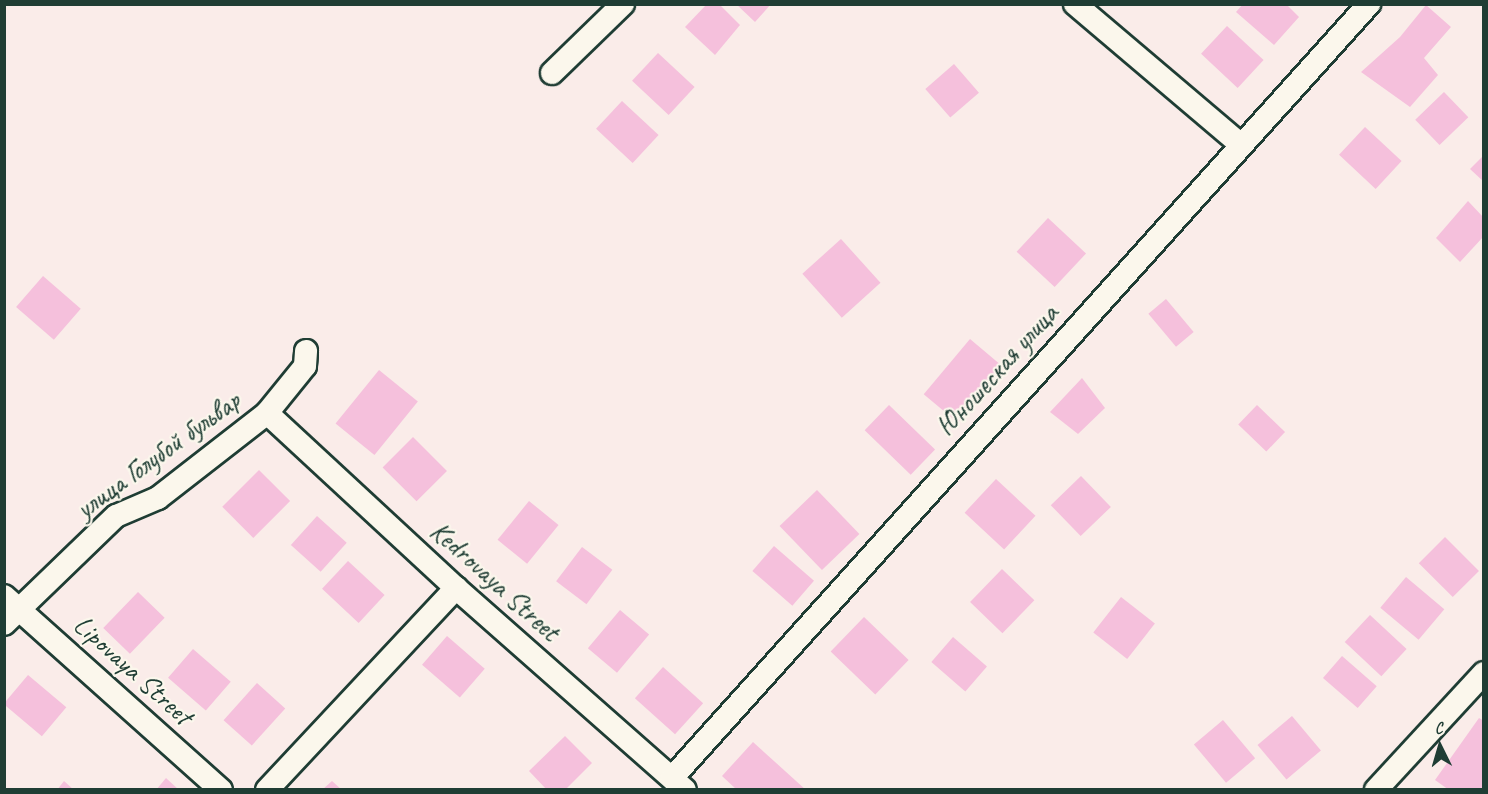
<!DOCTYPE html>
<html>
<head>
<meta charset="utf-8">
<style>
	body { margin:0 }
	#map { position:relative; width:1488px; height:794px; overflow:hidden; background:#faece9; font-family:Caveat,sans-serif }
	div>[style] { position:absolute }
	.building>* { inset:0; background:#f5c0dc; transform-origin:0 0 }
	.roads { filter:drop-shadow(2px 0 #1f3d34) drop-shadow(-2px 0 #1f3d34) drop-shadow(0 2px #1f3d34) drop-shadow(0 -2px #1f3d34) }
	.minor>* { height:22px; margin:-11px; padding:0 11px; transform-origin:11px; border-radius:11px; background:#fbf7ec }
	span { translate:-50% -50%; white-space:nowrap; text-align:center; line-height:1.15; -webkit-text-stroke:4.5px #fbf7ec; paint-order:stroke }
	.street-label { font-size:28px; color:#1f3d34 }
	.frame { position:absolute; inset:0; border:6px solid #1f3d34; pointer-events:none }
	.north { position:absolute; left:1410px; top:716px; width:60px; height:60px; -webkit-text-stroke:4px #fbf7ec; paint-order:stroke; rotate:355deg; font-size:16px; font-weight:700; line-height:24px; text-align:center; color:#1f3d34 }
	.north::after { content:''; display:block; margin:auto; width:21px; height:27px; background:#1f3d34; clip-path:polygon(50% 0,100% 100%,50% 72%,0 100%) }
</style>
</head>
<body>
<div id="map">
	<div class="building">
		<div style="clip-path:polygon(707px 4px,719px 4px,740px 25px,715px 55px,685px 27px)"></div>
		<div style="clip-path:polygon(736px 4px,771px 4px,755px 22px)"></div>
		<div style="clip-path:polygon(1243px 4px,1286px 4px,1299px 17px,1274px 45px,1236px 12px)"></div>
		<div style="clip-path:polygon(1426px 5px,1451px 27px,1424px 58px,1438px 75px,1410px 107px,1361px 72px,1400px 37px)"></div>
		<div style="left:1227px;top:26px;width:50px;height:38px;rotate:43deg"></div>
		<div style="left:658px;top:53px;width:50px;height:38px;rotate:43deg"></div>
		<div style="left:954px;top:64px;width:38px;height:38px;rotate:49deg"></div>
		<div style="left:1444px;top:92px;width:35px;height:40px;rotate:46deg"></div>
		<div style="left:622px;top:101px;width:50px;height:38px;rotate:43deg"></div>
		<div style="left:1365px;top:127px;width:50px;height:38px;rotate:43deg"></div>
		<div style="clip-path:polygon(1484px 155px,1484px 182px,1470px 169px)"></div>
		<div style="clip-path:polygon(1468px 201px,1484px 218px,1484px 236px,1460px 262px,1436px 238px)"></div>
		<div style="left:1048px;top:218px;width:52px;height:46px;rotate:43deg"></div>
		<div style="left:841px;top:239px;width:59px;height:52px;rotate:48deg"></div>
		<div style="left:43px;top:276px;width:50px;height:41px;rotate:41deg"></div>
		<div style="left:1166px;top:299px;width:43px;height:23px;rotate:50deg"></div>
		<div style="left:970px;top:339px;width:45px;height:72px;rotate:40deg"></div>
		<div style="left:379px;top:370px;width:50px;height:69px;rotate:39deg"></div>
		<div style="clip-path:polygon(1082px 378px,1105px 408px,1078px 434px,1050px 412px)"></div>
		<div style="left:889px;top:405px;width:64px;height:35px;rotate:44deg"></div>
		<div style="left:1257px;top:405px;width:39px;height:27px;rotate:44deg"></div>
		<div style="left:413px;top:437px;width:48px;height:43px;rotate:45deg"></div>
		<div style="left:259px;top:470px;width:44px;height:52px;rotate:45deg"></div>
		<div style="left:1081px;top:476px;width:43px;height:42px;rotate:46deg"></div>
		<div style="left:996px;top:479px;width:54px;height:46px;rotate:43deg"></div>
		<div style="left:817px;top:490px;width:61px;height:52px;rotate:46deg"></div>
		<div style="left:529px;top:501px;width:38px;height:50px;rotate:39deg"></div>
		<div style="left:317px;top:516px;width:40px;height:39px;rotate:42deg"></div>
		<div style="left:1445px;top:537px;width:48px;height:37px;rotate:45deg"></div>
		<div style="left:774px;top:546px;width:53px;height:33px;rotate:41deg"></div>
		<div style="left:582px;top:547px;width:38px;height:43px;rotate:37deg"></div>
		<div style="left:348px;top:561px;width:50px;height:38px;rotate:43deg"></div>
		<div style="left:1002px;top:569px;width:45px;height:46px;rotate:44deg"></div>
		<div style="left:1406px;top:577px;width:50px;height:40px;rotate:40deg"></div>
		<div style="left:138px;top:592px;width:37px;height:50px;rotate:44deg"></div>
		<div style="left:1121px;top:597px;width:43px;height:45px;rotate:38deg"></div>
		<div style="left:620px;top:610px;width:38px;height:50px;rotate:40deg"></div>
		<div style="left:1370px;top:615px;width:50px;height:37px;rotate:43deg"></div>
		<div style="left:864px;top:617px;width:62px;height:48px;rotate:44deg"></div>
		<div style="left:447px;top:636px;width:50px;height:38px;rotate:41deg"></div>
		<div style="left:953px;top:637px;width:45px;height:33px;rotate:41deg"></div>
		<div style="left:193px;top:649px;width:50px;height:38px;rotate:41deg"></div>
		<div style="left:1342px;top:656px;width:46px;height:29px;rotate:41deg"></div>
		<div style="left:663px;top:667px;width:54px;height:42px;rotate:42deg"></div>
		<div style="left:28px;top:675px;width:50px;height:38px;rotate:40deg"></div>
		<div style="left:257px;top:683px;width:38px;height:50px;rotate:42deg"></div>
		<div style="left:1292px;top:716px;width:45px;height:45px;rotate:50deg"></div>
		<div style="clip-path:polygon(1479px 718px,1484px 721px,1484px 790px,1449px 790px,1435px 780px)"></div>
		<div style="left:1223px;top:720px;width:50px;height:38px;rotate:50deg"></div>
		<div style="clip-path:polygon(565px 736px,592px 763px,565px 790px,547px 790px,529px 771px)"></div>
		<div style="clip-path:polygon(753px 742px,806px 790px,737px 790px,722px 776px)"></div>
		<div style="clip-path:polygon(166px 778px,179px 790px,156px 790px)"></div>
		<div style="clip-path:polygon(64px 781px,74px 790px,57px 790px)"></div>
		<div style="clip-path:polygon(332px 781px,342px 790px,322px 790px)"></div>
	</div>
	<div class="roads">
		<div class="minor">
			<div style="left:1075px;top:4px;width:216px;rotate:40.3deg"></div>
			<div style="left:552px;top:73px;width:99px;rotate:-44.2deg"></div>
			<div style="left:267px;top:413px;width:258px;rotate:42.8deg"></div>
			<div style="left:456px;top:588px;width:305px;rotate:41.4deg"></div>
			<div style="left:4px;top:596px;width:291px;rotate:41.8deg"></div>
			<div style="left:4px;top:624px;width:156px;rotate:-44deg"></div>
			<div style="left:116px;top:516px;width:46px;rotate:-23.2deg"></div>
			<div style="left:158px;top:498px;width:138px;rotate:-37.9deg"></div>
			<div style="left:267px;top:413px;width:60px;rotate:-51deg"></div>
			<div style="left:305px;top:366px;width:15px;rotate:-86deg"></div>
			<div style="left:672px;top:778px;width:1042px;rotate:-48deg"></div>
			<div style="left:267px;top:790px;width:277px;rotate:-46.9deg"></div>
			<div style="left:1376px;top:790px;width:159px;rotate:-47.3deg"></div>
		</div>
	</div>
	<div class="street-label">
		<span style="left:997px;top:370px;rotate:-48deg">Юношеская улица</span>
		<span style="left:158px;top:455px;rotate:-36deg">улица Голубой бульвар</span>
		<span style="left:495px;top:581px;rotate:42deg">Kedrovaya Street</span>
		<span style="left:133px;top:670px;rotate:42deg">Lipovaya Street</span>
	</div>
	<div class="frame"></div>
	<div class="north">С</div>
</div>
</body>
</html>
